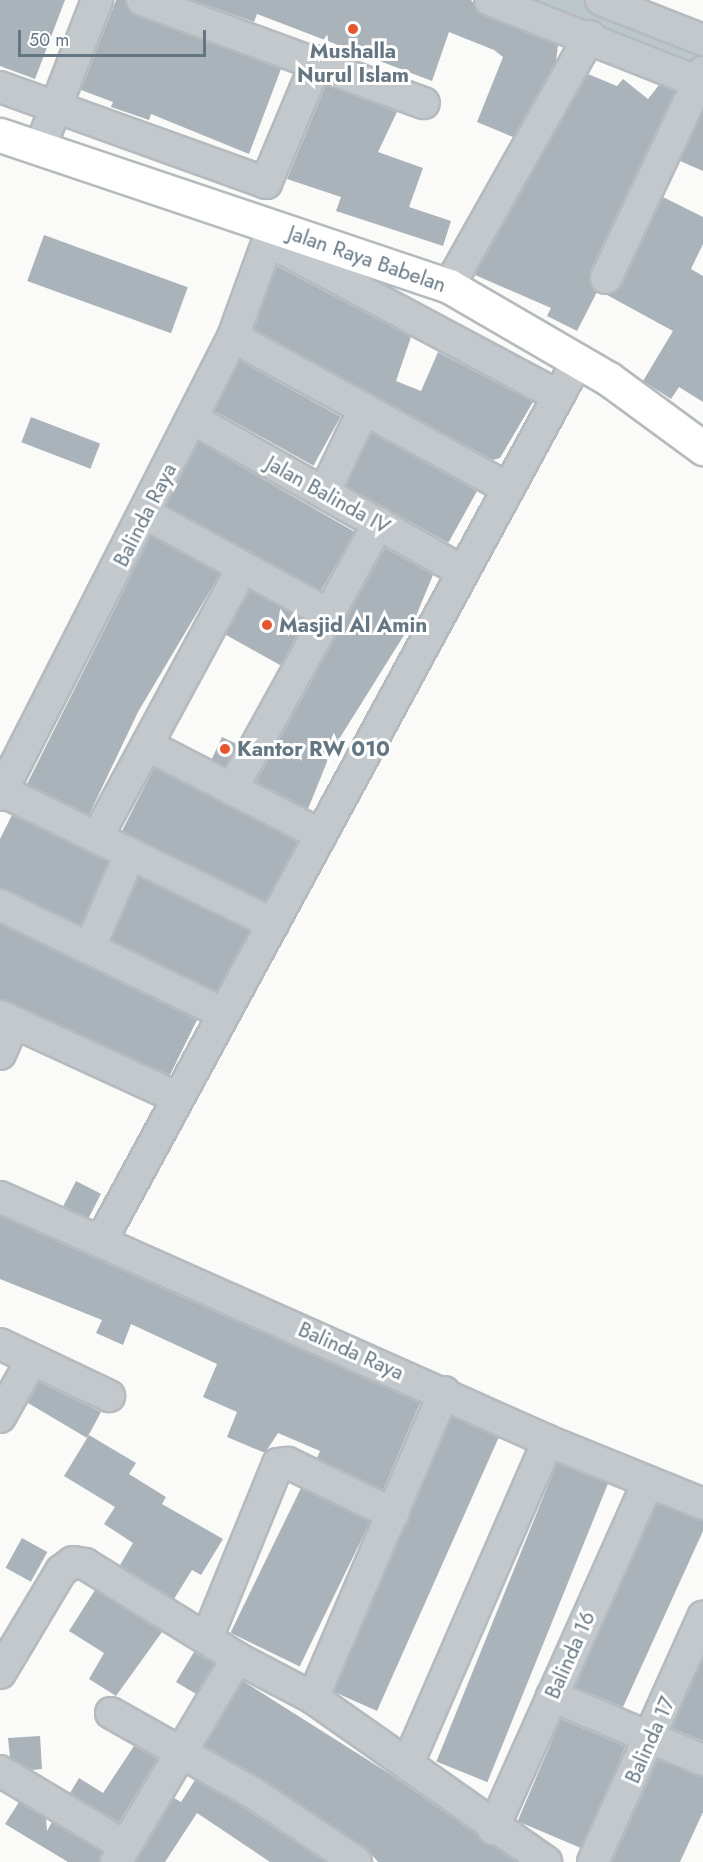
<!DOCTYPE html>
<html>
<head>
<meta charset="utf-8">
<style>
	body { margin:0 }
	#map { position:relative; width:703px; height:1862px; overflow:hidden; background:#fafaf8; font-family:Jost,sans-serif }
	div>[style] { position:absolute }
	.river>* { height:45px; margin:-22.5px; padding:0 22.5px; transform-origin:22.5px; border-radius:22.5px; background:#bbc7cb }
	.building>* { inset:0; background:#aab3b9; transform-origin:0 0 }
	.roads { filter:drop-shadow(2px 0 #b5babe) drop-shadow(-2px 0 #b5babe) drop-shadow(0 2px #b5babe) drop-shadow(0 -2px #b5babe) }
	.street>* { height:30px; margin:-15px; padding:0 15px; transform-origin:15px; border-radius:15px; background:#c3c8cc }
	.primary>* { height:33px; margin:-16.5px; padding:0 16.5px; transform-origin:16.5px; border-radius:16.5px; background:#fff }
	.dots>* { width:16px; height:16px; translate:-50% -50%; box-sizing:border-box; border:3px solid #fff; border-radius:50% }
	span { translate:-50% -50%; white-space:nowrap; text-align:center; line-height:1.15; -webkit-text-stroke:6px #fff; paint-order:stroke }
	.poi-label { font-size:21px; color:#657683; font-weight:700 }
	.left { translate:0 -50%; text-align:left }
	.street-label { font-size:21px; color:#657683 }
	.scale { position:absolute; left:18px; top:30px; width:188px; height:27px; box-sizing:border-box; border:3px solid #657683; border-top:0; padding-left:8px; font-size:18px; line-height:21px; white-space:nowrap; color:#657683; -webkit-text-stroke:4px #fff; paint-order:stroke }
</style>
</head>
<body>
<div id="map">
	<div class="river">
		<div style="left:554px;top:0;width:160px;rotate:20.9deg"></div>
	</div>
	<div class="building">
		<div style="clip-path:polygon(0 0,65px 0,35px 79px,0 66px)"></div>
		<div style="clip-path:polygon(116px 0,125px 0,136px 16px,281px 69px,249px 154px,151px 114px,149px 120px,111px 107px,113px 102px,81px 90px)"></div>
		<div style="clip-path:polygon(192px 0,471px 0,484px 16px,558px 45px,556px 61px,513px 137px,477px 122px,503px 57px,494px 50px,449px 32px,432px 81px,257px 14px,254px 22px)"></div>
		<div style="clip-path:polygon(588px 74px,617px 86px,623px 79px,648px 99px,659px 85px,675px 91px,590px 271px,597px 292px,577px 331px,547px 316px,551px 308px,475px 275px)"></div>
		<div style="clip-path:polygon(326px 85px,397px 112px,378px 152px,423px 168px,409px 207px,451px 221px,443px 246px,336px 211px,341px 197px,287px 179px)"></div>
		<div style="clip-path:polygon(703px 112px,703px 171px,680px 161px)"></div>
		<div style="clip-path:polygon(663px 197px,703px 217px,703px 244px,691px 269px,703px 276px,703px 402px,679px 387px,671px 399px,643px 381px,673px 331px,607px 295px,622px 285px)"></div>
		<div style="left:44px;top:235px;width:153px;height:49px;rotate:20deg"></div>
		<div style="clip-path:polygon(277px 266px,411px 337px,396px 381px,421px 391px,438px 352px,533px 402px,500px 458px,493px 460px,254px 329px)"></div>
		<div style="left:240px;top:361px;width:115px;height:56px;rotate:29deg"></div>
		<div style="left:31px;top:417px;width:74px;height:27px;rotate:21deg"></div>
		<div style="left:372px;top:433px;width:120px;height:59px;rotate:29deg"></div>
		<div style="left:199px;top:442px;width:180px;height:72px;rotate:30deg"></div>
		<div style="clip-path:polygon(151px 536px,220px 574px,138px 712px,89px 815px,27px 784px)"></div>
		<div style="clip-path:polygon(385px 548px,433px 575px,416px 616px,331px 752px,308px 809px,256px 782px)"></div>
		<div style="left:250px;top:590px;width:63px;height:51px;rotate:29deg"></div>
		<div style="left:222px;top:737px;width:17px;height:25px;rotate:25deg"></div>
		<div style="left:154px;top:768px;width:161px;height:71px;rotate:27deg"></div>
		<div style="clip-path:polygon(12px 815px,108px 862px,81px 925px,0 888px,0 839px)"></div>
		<div style="left:139px;top:877px;width:123px;height:69px;rotate:26deg"></div>
		<div style="clip-path:polygon(0 924px,197px 1020px,170px 1075px,0 999px)"></div>
		<div style="left:76px;top:1181px;width:28px;height:28px;rotate:27deg"></div>
		<div style="clip-path:polygon(0 1216px,420px 1403px,383px 1490px,317px 1458px,320px 1451px,278px 1433px,265px 1453px,227px 1437px,237px 1412px,203px 1397px,217px 1364px,131px 1324px,123px 1345px,96px 1333px,102px 1320px,0 1279px)"></div>
		<div style="clip-path:polygon(39px 1382px,101px 1412px,87px 1438px,28px 1403px)"></div>
		<div style="left:452px;top:1417px;width:51px;height:299px;rotate:24deg"></div>
		<div style="clip-path:polygon(89px 1435px,136px 1463px,129px 1474px,166px 1497px,162px 1504px,223px 1539px,201px 1575px,192px 1570px,174px 1599px,120px 1565px,133px 1543px,104px 1524px,115px 1507px,64px 1476px)"></div>
		<div style="left:557px;top:1463px;width:55px;height:322px;rotate:22deg"></div>
		<div style="left:301px;top:1488px;width:77px;height:161px;rotate:26deg"></div>
		<div style="clip-path:polygon(657px 1504px,703px 1521px,703px 1531px,623px 1707px,575px 1687px)"></div>
		<div style="left:22px;top:1538px;width:29px;height:34px;rotate:29deg"></div>
		<div style="clip-path:polygon(95px 1590px,162px 1632px,116px 1696px,89px 1679px,104px 1653px,69px 1631px)"></div>
		<div style="left:194px;top:1652px;width:23px;height:35px;rotate:31deg"></div>
		<div style="clip-path:polygon(703px 1659px,703px 1741px,672px 1728px)"></div>
		<div style="clip-path:polygon(243px 1681px,390px 1774px,516px 1862px,378px 1862px,366px 1848px,263px 1779px,205px 1746px)"></div>
		<div style="left:561px;top:1719px;width:70px;height:111px;rotate:23deg"></div>
		<div style="clip-path:polygon(40px 1736px,42px 1769px,32px 1770px,10px 1757px,8px 1738px)"></div>
		<div style="clip-path:polygon(134px 1746px,157px 1759px,119px 1822px,70px 1793px,79px 1778px,103px 1793px)"></div>
		<div style="clip-path:polygon(658px 1760px,703px 1777px,703px 1812px,680px 1862px,612px 1862px)"></div>
		<div style="clip-path:polygon(195px 1780px,244px 1808px,325px 1862px,270px 1862px,197px 1813px,165px 1862px,136px 1862px,174px 1798px,181px 1802px)"></div>
		<div style="clip-path:polygon(19px 1802px,46px 1818px,47px 1831px,52px 1822px,102px 1852px,99px 1862px,68px 1862px,5px 1824px)"></div>
	</div>
	<div class="roads">
		<div class="street">
			<div style="left:142px;top:0;width:300px;rotate:20.1deg"></div>
			<div style="left:490px;top:0;width:229px;rotate:21.5deg"></div>
			<div style="left:601px;top:0;width:110px;rotate:21.4deg"></div>
			<div style="left:0;top:87px;width:283px;rotate:19.8deg"></div>
			<div style="left:266px;top:183px;width:132px;rotate:-67.3deg"></div>
			<div style="left:40px;top:148px;width:159px;rotate:-68.9deg"></div>
			<div style="left:270px;top:242px;width:327px;rotate:28.1deg"></div>
			<div style="left:606px;top:278px;width:228px;rotate:-64.8deg"></div>
			<div style="left:449px;top:286px;width:287px;rotate:-60.6deg"></div>
			<div style="left:233px;top:337px;width:314px;rotate:28.8deg"></div>
			<div style="left:193px;top:419px;width:310px;rotate:29.5deg"></div>
			<div style="left:324px;top:493px;width:93px;rotate:-64.5deg"></div>
			<div style="left:146px;top:514px;width:209px;rotate:28.7deg"></div>
			<div style="left:147px;top:745px;width:196px;rotate:27.3deg"></div>
			<div style="left:232px;top:789px;width:304px;rotate:-61.1deg"></div>
			<div style="left:2px;top:791px;width:302px;rotate:26.1deg"></div>
			<div style="left:0;top:795px;width:514px;rotate:-63.04deg"></div>
			<div style="left:233px;top:337px;width:117px;rotate:-70deg"></div>
			<div style="left:97px;top:837px;width:307px;rotate:-61.6deg"></div>
			<div style="left:0;top:905px;width:249px;rotate:25.9deg"></div>
			<div style="left:91px;top:945px;width:99px;rotate:-66.8deg"></div>
			<div style="left:0;top:1016px;width:196px;rotate:24.7deg"></div>
			<div style="left:0;top:1054px;width:34px;rotate:-66deg"></div>
			<div style="left:0;top:1197px;width:600px;rotate:24deg"></div>
			<div style="left:548px;top:1441px;width:167px;rotate:22.1deg"></div>
			<div style="left:101px;top:1241px;width:1002px;rotate:-61.57deg"></div>
			<div style="left:0;top:1344px;width:121px;rotate:25.5deg"></div>
			<div style="left:0;top:1417px;width:65px;rotate:-60.7deg"></div>
			<div style="left:207px;top:1638px;width:188px;rotate:-67.8deg"></div>
			<div style="left:278px;top:1464px;width:10px;rotate:-6deg"></div>
			<div style="left:288px;top:1463px;width:117px;rotate:25.9deg"></div>
			<div style="left:0;top:1673px;width:119px;rotate:-59.1deg"></div>
			<div style="left:61px;top:1571px;width:15px;rotate:-37deg"></div>
			<div style="left:73px;top:1562px;width:12px;rotate:9deg"></div>
			<div style="left:85px;top:1564px;width:179px;rotate:31.7deg"></div>
			<div style="left:237px;top:1658px;width:86px;rotate:27.8deg"></div>
			<div style="left:313px;top:1698px;width:285px;rotate:35.1deg"></div>
			<div style="left:552px;top:1696px;width:164px;rotate:23deg"></div>
			<div style="left:313px;top:1698px;width:333px;rotate:-66.8deg"></div>
			<div style="left:111px;top:1713px;width:163px;rotate:29.4deg"></div>
			<div style="left:253px;top:1793px;width:124px;rotate:33.8deg"></div>
			<div style="left:408px;top:1763px;width:351px;rotate:-66.5deg"></div>
			<div style="left:0;top:1771px;width:146px;rotate:31deg"></div>
			<div style="left:493px;top:1829px;width:380px;rotate:-65.9deg"></div>
			<div style="left:116px;top:1862px;width:237px;rotate:-59.3deg"></div>
			<div style="left:593px;top:1862px;width:269px;rotate:-65.8deg"></div>
		</div>
		<div class="primary">
			<div style="left:0;top:135px;width:474px;rotate:18.6deg"></div>
			<div style="left:449px;top:286px;width:185px;rotate:30.2deg"></div>
			<div style="left:609px;top:379px;width:117px;rotate:36.3deg"></div>
		</div>
	</div>
	<div class="dots">
		<div style="left:353px;top:29px;background:#e4572e"></div>
		<div style="left:267px;top:625px;background:#e4572e"></div>
		<div style="left:225px;top:749px;background:#e4572e"></div>
	</div>
	<div class="poi-label">
		<span style="left:353px;top:63px">Mushalla<br>Nurul Islam</span>
		<span class="left" style="left:279px;top:625px">Masjid Al Amin</span>
		<span class="left" style="left:237px;top:749px">Kantor RW 010</span>
	</div>
	<div class="street-label">
		<span style="left:367px;top:259px;rotate:19deg">Jalan Raya Babelan</span>
		<span style="left:328px;top:495px;rotate:29deg">Jalan Balinda IV</span>
		<span style="left:145px;top:515px;rotate:-63deg">Balinda Raya</span>
		<span style="left:351px;top:1351px;rotate:24deg">Balinda Raya</span>
		<span style="left:570px;top:1655px;rotate:-66deg">Balinda 16</span>
		<span style="left:650px;top:1740px;rotate:-66deg">Balinda 17</span>
	</div>
	<div class="scale">50 m</div>
</div>
</body>
</html>
